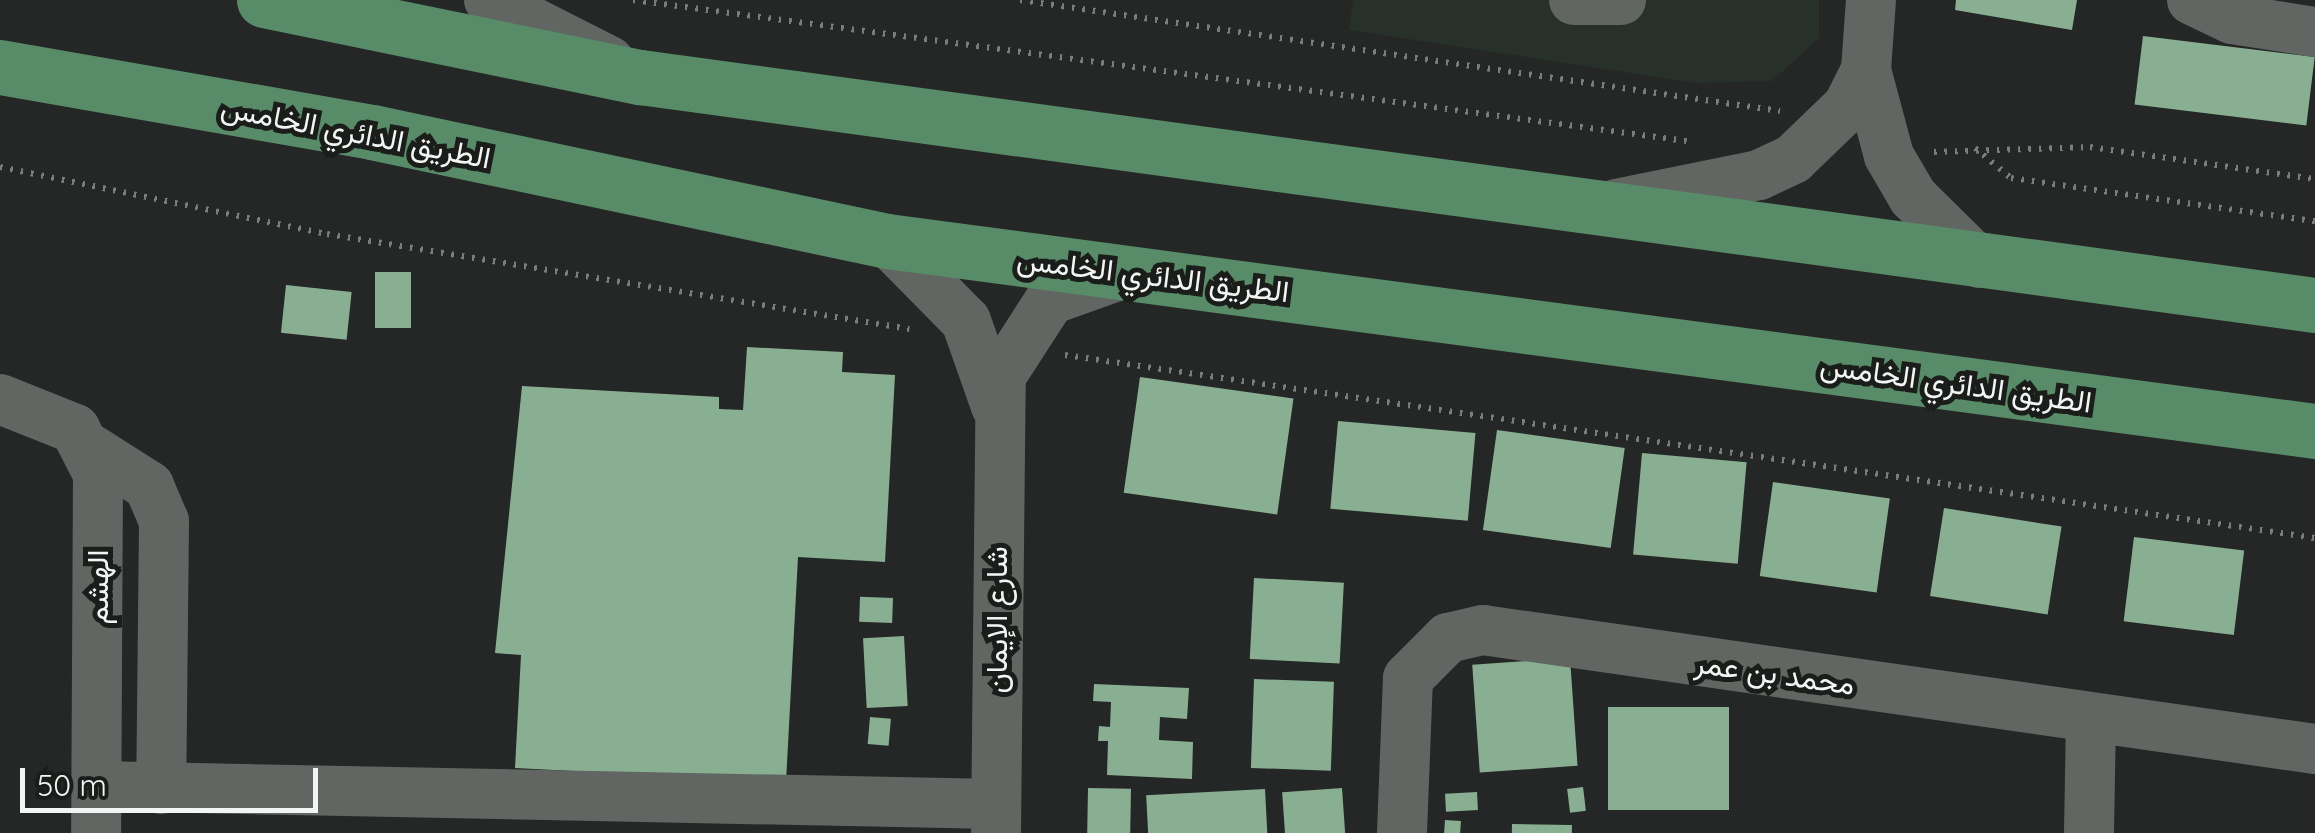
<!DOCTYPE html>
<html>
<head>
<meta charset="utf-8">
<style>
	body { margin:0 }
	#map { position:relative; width:2315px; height:833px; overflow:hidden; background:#242725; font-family:Quicksand,Vazirmatn,sans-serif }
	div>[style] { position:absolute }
	.built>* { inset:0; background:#28302a }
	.building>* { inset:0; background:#89af92; transform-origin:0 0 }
	.path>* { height:6px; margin-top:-3px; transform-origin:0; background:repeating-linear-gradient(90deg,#7a7d7b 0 2.5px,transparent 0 10.5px) }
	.minor>* { height:50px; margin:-25px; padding:0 25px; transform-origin:25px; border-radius:25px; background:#626663 }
	.major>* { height:55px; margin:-27.5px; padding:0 27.5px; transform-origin:27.5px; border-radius:27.5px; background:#588c68 }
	span { translate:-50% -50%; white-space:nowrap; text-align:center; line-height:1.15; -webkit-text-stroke:10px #1b1d1b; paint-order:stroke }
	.street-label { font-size:30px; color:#f3f5f4 }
	.scale { position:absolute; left:20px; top:768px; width:298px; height:45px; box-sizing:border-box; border:5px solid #f3f5f4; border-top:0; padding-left:12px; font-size:30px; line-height:35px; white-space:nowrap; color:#f3f5f4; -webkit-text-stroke:8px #1b1d1b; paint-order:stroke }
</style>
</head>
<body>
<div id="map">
	<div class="built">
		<div style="clip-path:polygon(1353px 0,1819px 0,1819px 38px,1772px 81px,1696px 83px,1349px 30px)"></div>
	</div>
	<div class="building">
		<div style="clip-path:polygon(1956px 0,2077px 0,2072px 30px,1955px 10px)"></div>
		<div style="left:2143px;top:36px;width:173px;height:69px;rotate:7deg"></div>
		<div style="left:375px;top:272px;width:36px;height:56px"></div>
		<div style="left:286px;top:285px;width:66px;height:48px;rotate:6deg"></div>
		<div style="clip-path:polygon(747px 347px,843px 352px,842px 372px,895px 375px,885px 562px,798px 557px,786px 782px,515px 768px,521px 655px,495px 653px,522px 386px,719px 397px,719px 409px,743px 410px)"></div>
		<div style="left:1140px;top:377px;width:155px;height:117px;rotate:8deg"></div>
		<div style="left:1338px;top:421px;width:138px;height:88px;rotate:5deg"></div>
		<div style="left:1497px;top:430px;width:129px;height:101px;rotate:8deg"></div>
		<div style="left:1642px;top:453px;width:105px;height:102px;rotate:5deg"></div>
		<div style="left:1773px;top:482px;width:118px;height:95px;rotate:8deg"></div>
		<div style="left:1944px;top:508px;width:119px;height:89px;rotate:9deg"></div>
		<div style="left:2134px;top:537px;width:111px;height:85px;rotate:7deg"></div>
		<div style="left:1254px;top:578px;width:90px;height:81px;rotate:3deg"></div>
		<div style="left:893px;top:598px;width:25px;height:33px;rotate:92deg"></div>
		<div style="left:904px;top:636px;width:70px;height:41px;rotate:87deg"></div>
		<div style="left:1570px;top:658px;width:108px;height:98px;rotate:86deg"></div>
		<div style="left:1254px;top:679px;width:80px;height:89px;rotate:2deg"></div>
		<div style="clip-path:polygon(1094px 684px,1189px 688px,1187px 719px,1160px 717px,1159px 740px,1193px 742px,1192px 779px,1107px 775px,1108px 741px,1098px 741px,1099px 726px,1110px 727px,1111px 702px,1093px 701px)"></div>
		<div style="left:1608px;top:707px;width:121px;height:103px"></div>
		<div style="left:870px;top:717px;width:21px;height:27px;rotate:5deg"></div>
		<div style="left:1583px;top:787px;width:24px;height:16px;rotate:83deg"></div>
		<div style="left:1088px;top:788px;width:43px;height:45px;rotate:1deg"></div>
		<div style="left:1342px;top:788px;width:45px;height:60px;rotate:86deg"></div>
		<div style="left:1265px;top:789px;width:44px;height:119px;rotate:87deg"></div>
		<div style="left:1477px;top:792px;width:18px;height:32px;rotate:87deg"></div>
		<div style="left:1445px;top:820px;width:16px;height:13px;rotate:4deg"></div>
		<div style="left:1512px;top:824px;width:60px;height:9px;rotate:1deg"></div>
	</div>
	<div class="path">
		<div style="left:633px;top:0;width:1063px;rotate:7.62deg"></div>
		<div style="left:1020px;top:0;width:768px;rotate:8.31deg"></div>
		<div style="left:1975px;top:148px;width:47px;rotate:39.8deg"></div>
		<div style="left:2011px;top:178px;width:307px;rotate:8.1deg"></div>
		<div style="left:1934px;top:152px;width:156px;rotate:-1.8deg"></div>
		<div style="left:2090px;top:147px;width:227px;rotate:8.1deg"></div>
		<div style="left:0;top:167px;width:334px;rotate:11.6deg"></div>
		<div style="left:327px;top:234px;width:590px;rotate:9.27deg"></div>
		<div style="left:1065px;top:355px;width:1263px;rotate:8.33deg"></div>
	</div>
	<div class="minor">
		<div style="left:489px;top:0;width:135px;rotate:26.9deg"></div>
		<div style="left:1574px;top:0;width:47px"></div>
		<div style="left:1871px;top:0;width:70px;rotate:94.1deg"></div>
		<div style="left:1866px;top:70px;width:89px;rotate:75deg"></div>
		<div style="left:1889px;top:156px;width:48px;rotate:59.7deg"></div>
		<div style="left:1913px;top:197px;width:94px;rotate:44.6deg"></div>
		<div style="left:2192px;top:0;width:44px;rotate:25.4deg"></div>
		<div style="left:2232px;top:19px;width:84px;rotate:8.9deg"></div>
		<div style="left:1616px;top:204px;width:146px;rotate:-11.5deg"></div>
		<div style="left:1759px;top:175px;width:38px;rotate:-25deg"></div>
		<div style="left:1793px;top:159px;width:76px;rotate:-43.9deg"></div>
		<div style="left:1848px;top:106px;width:40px;rotate:-63.4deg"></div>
		<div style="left:887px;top:241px;width:112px;rotate:45.4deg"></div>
		<div style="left:966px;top:321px;width:90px;rotate:70.6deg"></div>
		<div style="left:0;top:399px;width:81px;rotate:21.8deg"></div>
		<div style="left:75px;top:429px;width:51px;rotate:62.9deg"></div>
		<div style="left:98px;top:474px;width:359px;rotate:90.3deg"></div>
		<div style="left:91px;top:449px;width:69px;rotate:32.5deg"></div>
		<div style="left:149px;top:486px;width:38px;rotate:67deg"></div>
		<div style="left:164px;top:521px;width:268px;rotate:90.6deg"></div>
		<div style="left:96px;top:786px;width:900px;rotate:1.15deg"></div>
		<div style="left:996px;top:833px;width:457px;rotate:-89.4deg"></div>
		<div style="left:1001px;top:376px;width:90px;rotate:-57.2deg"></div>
		<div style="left:1050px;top:300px;width:80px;rotate:-19.8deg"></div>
		<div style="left:1402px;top:833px;width:155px;rotate:-87.8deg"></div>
		<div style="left:1408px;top:678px;width:57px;rotate:-45deg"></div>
		<div style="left:1448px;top:638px;width:36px;rotate:-13deg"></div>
		<div style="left:1483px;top:630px;width:840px;rotate:8.14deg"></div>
		<div style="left:2089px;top:833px;width:113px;rotate:-89deg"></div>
	</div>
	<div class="major">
		<div style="left:264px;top:0;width:384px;rotate:11.6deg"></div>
		<div style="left:640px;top:77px;width:1690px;rotate:7.75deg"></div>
		<div style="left:0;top:67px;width:378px;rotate:9.9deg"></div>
		<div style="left:372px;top:132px;width:526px;rotate:11.95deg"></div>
		<div style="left:887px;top:241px;width:1441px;rotate:7.58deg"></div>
	</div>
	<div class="street-label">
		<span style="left:356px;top:132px;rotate:11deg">الطريق الدائري الخامس</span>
		<span style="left:1153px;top:275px;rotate:7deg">الطريق الدائري الخامس</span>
		<span style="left:1956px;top:383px;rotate:8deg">الطريق الدائري الخامس</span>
		<span style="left:97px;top:587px;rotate:-90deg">الهشم</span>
		<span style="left:996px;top:620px;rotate:-90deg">شارع الإيمان</span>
		<span style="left:1775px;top:673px;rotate:8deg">محمد بن عمر</span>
	</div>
	<div class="scale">50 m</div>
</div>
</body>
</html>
